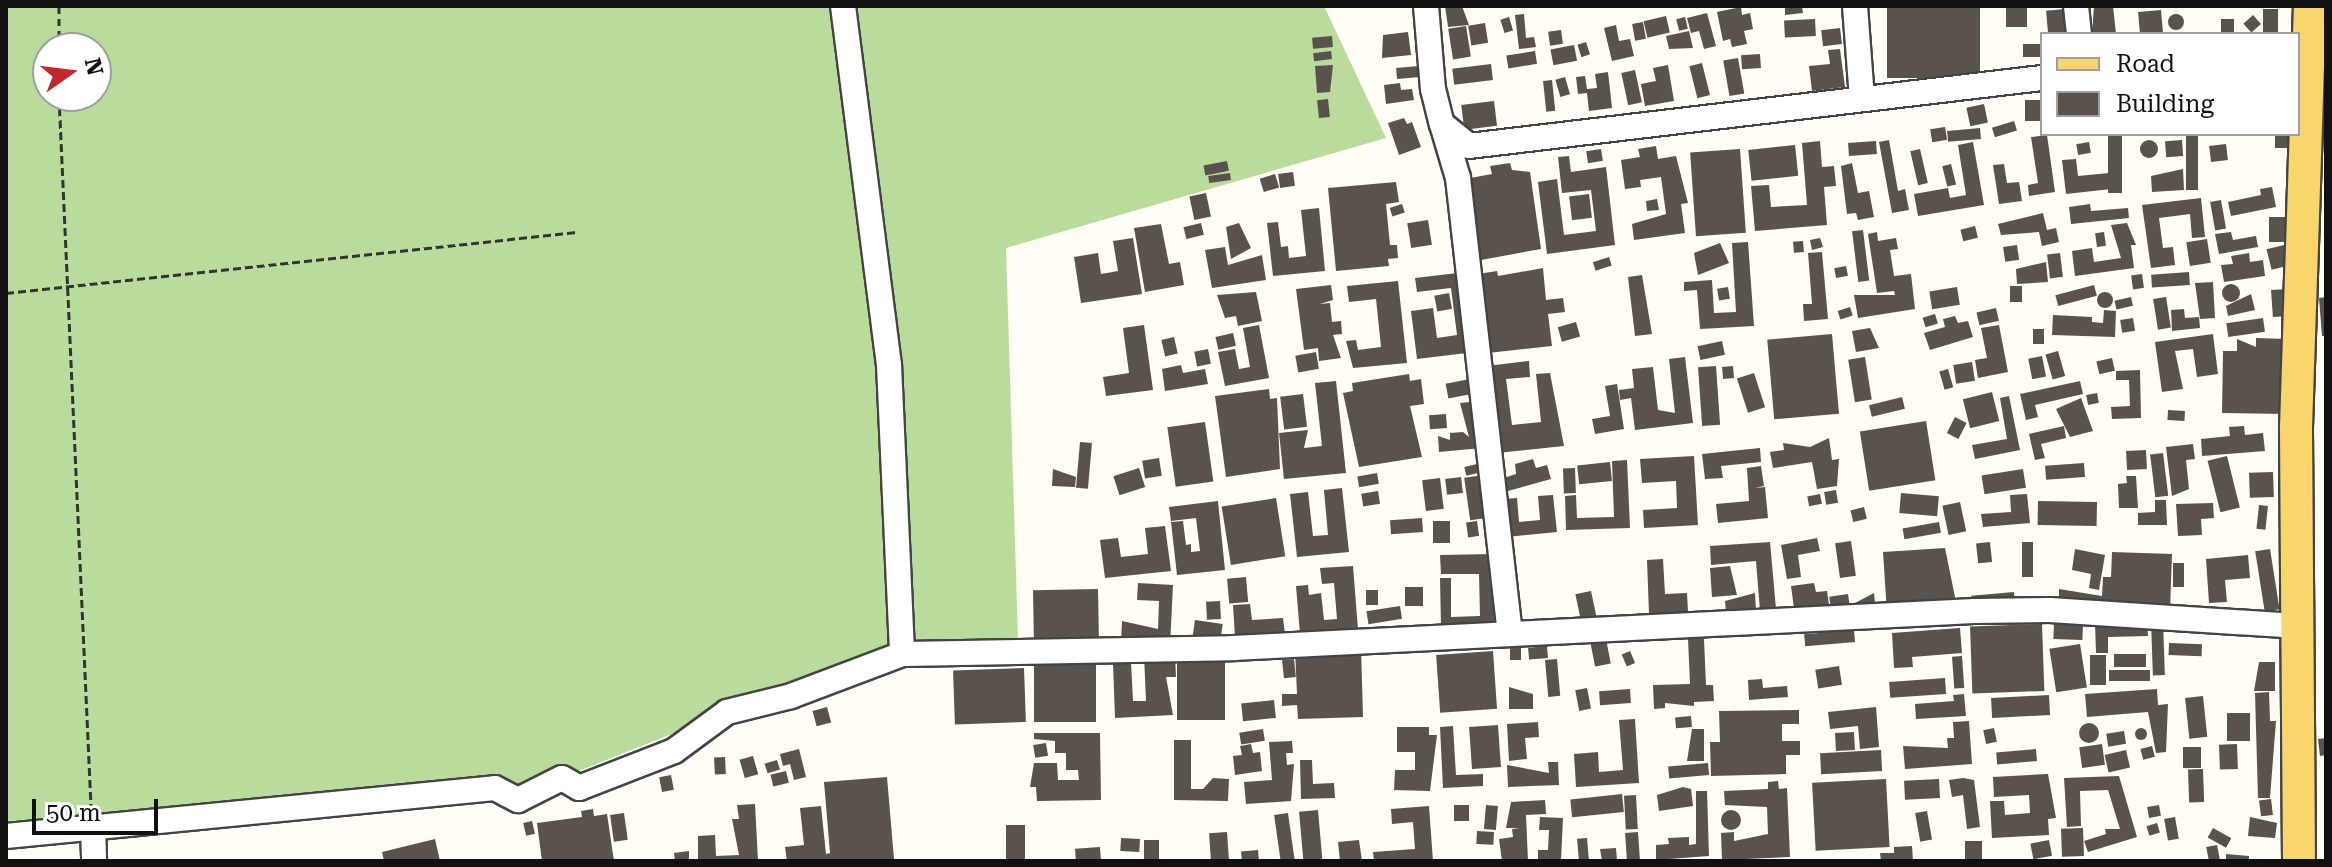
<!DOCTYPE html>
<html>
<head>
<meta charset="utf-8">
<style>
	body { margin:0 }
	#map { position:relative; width:2332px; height:867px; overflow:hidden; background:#fffdf5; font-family:"Roboto Serif",serif }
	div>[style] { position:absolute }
	.forest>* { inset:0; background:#b9dc9c }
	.building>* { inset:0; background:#5a524d; transform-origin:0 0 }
	.round { border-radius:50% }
	.path>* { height:3px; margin-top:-1.5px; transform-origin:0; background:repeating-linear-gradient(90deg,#333 0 8px,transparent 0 12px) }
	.roads { filter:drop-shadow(2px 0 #444) drop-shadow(-2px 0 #444) drop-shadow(0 2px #444) drop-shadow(0 -2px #444) }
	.minor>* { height:24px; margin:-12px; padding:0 12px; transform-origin:12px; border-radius:12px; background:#fff }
	.major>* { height:32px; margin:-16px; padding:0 16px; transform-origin:16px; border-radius:16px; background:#f9d66b }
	span { translate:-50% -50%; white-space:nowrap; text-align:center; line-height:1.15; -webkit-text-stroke:8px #fff; paint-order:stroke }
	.frame { position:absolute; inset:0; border:8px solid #111; pointer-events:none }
	.legend { position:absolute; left:2040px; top:32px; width:260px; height:104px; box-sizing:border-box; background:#fff; border:2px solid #a0a0a0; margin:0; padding:10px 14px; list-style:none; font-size:24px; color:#111 }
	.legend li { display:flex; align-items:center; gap:16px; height:40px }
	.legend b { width:40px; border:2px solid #a0a0a0 }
	.north { position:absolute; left:32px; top:32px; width:80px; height:80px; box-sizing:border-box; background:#fff; border:2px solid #a0a0a0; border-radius:50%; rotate:76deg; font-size:22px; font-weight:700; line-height:32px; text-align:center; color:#111 }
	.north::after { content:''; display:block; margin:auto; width:28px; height:36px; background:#c4262e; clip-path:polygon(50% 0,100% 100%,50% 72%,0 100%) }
	.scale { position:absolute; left:32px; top:799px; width:126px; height:36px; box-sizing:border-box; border:4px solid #111; border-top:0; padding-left:10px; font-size:24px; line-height:28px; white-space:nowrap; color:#111; -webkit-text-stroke:6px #fff; paint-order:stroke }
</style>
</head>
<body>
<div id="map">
	<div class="forest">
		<div style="clip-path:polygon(evenodd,6px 6px,1324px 6px,1386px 138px,1006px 248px,1018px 639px,902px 654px,727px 712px,561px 778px,495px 788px,6px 821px,6px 6px,48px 48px,96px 48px,96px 96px,48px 96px,48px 48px)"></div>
	</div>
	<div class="building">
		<div style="clip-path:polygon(1445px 6px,1462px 6px,1469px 25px,1448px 27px)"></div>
		<div style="clip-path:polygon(1785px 6px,1802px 6px,1803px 13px,1785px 15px)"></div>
		<div style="left:1887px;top:6px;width:93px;height:72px"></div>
		<div style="left:2006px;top:6px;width:21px;height:21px"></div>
		<div style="clip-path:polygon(2094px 6px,2113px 6px,2116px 34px,2092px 34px)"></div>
		<div style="clip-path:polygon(1741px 7px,1742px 15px,1750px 13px,1753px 29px,1744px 31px,1747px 44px,1732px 47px,1730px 39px,1723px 41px,1717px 12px)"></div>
		<div style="left:2065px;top:9px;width:25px;height:19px;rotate:85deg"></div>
		<div style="left:2263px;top:9px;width:15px;height:25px"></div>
		<div style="left:2161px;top:10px;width:24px;height:23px;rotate:85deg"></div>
		<div style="clip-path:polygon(1707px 13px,1716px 46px,1704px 49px,1699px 31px,1691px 33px,1687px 18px)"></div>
		<div style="clip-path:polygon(1524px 14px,1526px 38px,1534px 37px,1536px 47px,1519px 49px,1515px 15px)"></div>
		<div class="round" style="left:2168px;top:14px;width:16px;height:16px"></div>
		<div style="left:2253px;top:15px;width:12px;height:13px;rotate:48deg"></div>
		<div style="left:1666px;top:16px;width:17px;height:23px;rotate:77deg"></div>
		<div style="left:1509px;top:17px;width:14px;height:9px;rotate:73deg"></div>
		<div style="left:1685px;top:17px;width:12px;height:9px;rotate:76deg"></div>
		<div style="left:1815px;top:19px;width:17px;height:31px;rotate:87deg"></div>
		<div style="left:2221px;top:19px;width:13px;height:15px"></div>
		<div style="left:1643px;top:22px;width:17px;height:11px;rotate:80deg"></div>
		<div style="left:1485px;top:23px;width:20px;height:17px;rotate:81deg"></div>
		<div style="clip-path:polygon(1616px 25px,1619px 41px,1630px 39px,1634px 56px,1612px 61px,1604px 28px)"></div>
		<div style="left:1466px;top:26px;width:31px;height:18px;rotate:81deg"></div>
		<div style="left:1840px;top:28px;width:16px;height:19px;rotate:83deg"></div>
		<div style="left:1561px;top:30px;width:14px;height:13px;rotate:82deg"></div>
		<div style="clip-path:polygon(1689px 31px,1693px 48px,1669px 49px,1666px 36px)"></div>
		<div style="clip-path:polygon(1408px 32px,1411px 55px,1382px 58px,1383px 35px)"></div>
		<div style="left:1332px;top:36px;width:11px;height:20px;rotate:85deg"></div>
		<div style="left:1586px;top:42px;width:13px;height:9px;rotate:72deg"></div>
		<div style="left:2042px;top:44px;width:13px;height:19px;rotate:90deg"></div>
		<div style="left:1574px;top:45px;width:16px;height:24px;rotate:79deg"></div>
		<div style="clip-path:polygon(1840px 49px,1845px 87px,1812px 91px,1809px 66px,1830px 64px,1828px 50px)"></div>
		<div style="left:1331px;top:51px;width:8px;height:18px;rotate:83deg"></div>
		<div style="left:1535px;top:51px;width:13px;height:29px;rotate:81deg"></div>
		<div style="left:1760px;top:54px;width:14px;height:19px;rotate:86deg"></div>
		<div style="left:1738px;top:58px;width:36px;height:15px;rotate:80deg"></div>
		<div style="left:1702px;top:63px;width:33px;height:13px;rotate:76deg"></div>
		<div style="left:1491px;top:64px;width:16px;height:39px;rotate:83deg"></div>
		<div style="clip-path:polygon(1333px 65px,1330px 92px,1317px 93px,1315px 66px)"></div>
		<div style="clip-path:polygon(1668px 65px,1674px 101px,1645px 106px,1641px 84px,1656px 81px,1653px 68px)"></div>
		<div style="left:1419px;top:66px;width:11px;height:23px;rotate:85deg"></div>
		<div style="left:1635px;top:70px;width:33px;height:14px;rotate:78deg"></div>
		<div style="clip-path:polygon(1608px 72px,1612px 108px,1589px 111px,1587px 93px,1578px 94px,1576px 77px,1585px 76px,1587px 89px,1597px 88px,1595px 74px)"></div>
		<div style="left:1565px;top:77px;width:18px;height:10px;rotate:74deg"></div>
		<div style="left:1552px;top:80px;width:31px;height:9px;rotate:84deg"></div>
		<div style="clip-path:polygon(1400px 83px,1401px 90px,1412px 89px,1414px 100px,1386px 104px,1384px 85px)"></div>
		<div style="left:1328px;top:99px;width:18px;height:11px;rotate:84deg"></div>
		<div style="left:2042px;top:100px;width:21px;height:17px;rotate:90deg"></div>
		<div style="left:1494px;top:101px;width:25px;height:33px;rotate:83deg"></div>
		<div style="left:1984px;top:104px;width:19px;height:18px;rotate:78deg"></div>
		<div style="clip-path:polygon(1404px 118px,1407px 124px,1412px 122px,1421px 147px,1399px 155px,1388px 123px)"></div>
		<div style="left:2014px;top:121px;width:10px;height:23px;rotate:73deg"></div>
		<div style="left:1945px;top:127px;width:13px;height:15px;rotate:81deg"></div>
		<div style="left:1980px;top:128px;width:11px;height:33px;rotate:85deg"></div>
		<div style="left:2108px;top:134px;width:14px;height:59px"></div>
		<div style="left:2186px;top:134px;width:12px;height:56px"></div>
		<div style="left:2275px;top:134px;width:17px;height:14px"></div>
		<div style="clip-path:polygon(2047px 135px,2055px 192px,2029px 196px,2028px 185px,2038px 183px,2031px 137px)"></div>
		<div style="clip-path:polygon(1889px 140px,1898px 191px,1905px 189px,1909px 210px,1892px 213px,1879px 142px)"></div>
		<div style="left:2182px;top:140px;width:16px;height:17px;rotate:86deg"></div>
		<div class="round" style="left:2140px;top:140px;width:18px;height:18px"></div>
		<div style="clip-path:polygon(1820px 141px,1822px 167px,1834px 166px,1836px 186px,1824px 187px,1827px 225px,1755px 231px,1751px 186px,1769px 185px,1771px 207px,1807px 205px,1802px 143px)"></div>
		<div style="left:1876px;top:141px;width:13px;height:28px;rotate:86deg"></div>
		<div style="clip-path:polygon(1973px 142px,1984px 205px,1918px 216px,1914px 194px,1948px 188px,1950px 198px,1966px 195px,1958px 145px)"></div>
		<div style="left:2089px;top:142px;width:11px;height:13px;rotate:80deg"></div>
		<div style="left:2226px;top:144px;width:16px;height:17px;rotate:83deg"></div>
		<div style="left:1795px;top:145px;width:31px;height:47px;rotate:84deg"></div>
		<div style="clip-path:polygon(1656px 146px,1658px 159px,1676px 156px,1688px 203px,1681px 204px,1685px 233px,1634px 240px,1632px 224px,1666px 214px,1661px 177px,1640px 180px,1641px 187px,1625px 189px,1621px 160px,1640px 157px,1638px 149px)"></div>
		<div style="left:1601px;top:149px;width:12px;height:15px;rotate:81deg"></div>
		<div style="left:1740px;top:149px;width:84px;height:50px;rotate:86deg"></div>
		<div style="left:1920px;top:149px;width:35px;height:10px;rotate:77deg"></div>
		<div style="clip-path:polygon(1569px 156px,1571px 172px,1606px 167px,1615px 245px,1547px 254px,1538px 182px,1557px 179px,1564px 235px,1596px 231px,1591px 190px,1562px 193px,1558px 157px)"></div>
		<div style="clip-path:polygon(2076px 159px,2078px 176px,2109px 173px,2111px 189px,2066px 194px,2062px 160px)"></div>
		<div style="left:1227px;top:161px;width:10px;height:24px;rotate:79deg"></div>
		<div style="clip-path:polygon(1510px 163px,1512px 170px,1530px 172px,1541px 249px,1481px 260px,1465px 179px,1492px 174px,1490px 166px)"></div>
		<div style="clip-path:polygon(1852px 163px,1858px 193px,1869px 191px,1874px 217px,1858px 220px,1856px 213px,1847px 214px,1841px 166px)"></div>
		<div style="left:1951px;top:164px;width:21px;height:9px;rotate:76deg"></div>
		<div style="clip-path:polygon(2004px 164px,2007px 183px,2019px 182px,2022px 201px,1999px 204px,1993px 165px)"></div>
		<div style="clip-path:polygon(2183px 169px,2184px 190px,2152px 192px,2151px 176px)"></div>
		<div style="left:1293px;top:172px;width:14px;height:15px;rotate:82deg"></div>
		<div style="left:1230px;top:173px;width:7px;height:22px;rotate:82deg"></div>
		<div style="left:1275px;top:174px;width:14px;height:16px;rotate:73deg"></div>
		<div style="clip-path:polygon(1396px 182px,1399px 202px,1386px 204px,1390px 245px,1397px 245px,1398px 258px,1388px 259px,1389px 266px,1336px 271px,1328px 188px)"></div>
		<div style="clip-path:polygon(2272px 187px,2276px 207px,2231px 216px,2228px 202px,2261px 195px,2260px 189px)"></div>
		<div style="left:1206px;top:193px;width:24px;height:17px;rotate:78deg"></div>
		<div style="left:1589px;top:194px;width:24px;height:20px;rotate:83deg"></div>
		<div style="clip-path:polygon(2201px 198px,2205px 237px,2192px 238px,2190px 214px,2159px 218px,2163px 248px,2173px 247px,2175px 265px,2151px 268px,2142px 205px)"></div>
		<div style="clip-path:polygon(1657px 199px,1659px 210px,1647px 211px,1646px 201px)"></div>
		<div style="left:2221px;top:200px;width:29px;height:11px;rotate:80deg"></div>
		<div style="left:1402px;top:204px;width:9px;height:13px;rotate:72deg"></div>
		<div style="clip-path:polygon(2090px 204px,2091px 211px,2128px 208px,2129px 218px,2071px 224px,2069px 207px)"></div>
		<div style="clip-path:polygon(1319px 208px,1325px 271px,1273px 276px,1267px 223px,1278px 222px,1281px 247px,1288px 246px,1289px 258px,1306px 256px,1301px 210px)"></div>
		<div style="clip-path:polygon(2043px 213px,2047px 230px,2056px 228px,2059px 242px,2042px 246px,2039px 232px,2001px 235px,1998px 224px)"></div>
		<div style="left:2269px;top:217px;width:17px;height:25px"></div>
		<div style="left:1428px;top:220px;width:25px;height:21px;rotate:81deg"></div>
		<div style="left:1201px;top:223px;width:12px;height:18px;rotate:76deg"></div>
		<div style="clip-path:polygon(1239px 223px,1251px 248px,1231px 259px,1226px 227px)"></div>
		<div style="clip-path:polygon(2127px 223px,2136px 245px,2131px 245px,2134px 268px,2075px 276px,2072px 251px,2092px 248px,2094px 262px,2121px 258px,2111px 225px)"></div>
		<div style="clip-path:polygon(1161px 224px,1169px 264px,1180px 262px,1184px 285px,1145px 292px,1134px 228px)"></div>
		<div style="left:1975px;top:226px;width:12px;height:15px;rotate:76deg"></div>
		<div style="left:1863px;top:230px;width:51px;height:11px;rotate:83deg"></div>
		<div style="clip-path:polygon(1877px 232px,1878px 241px,1896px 238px,1898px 249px,1890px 250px,1894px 276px,1911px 274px,1915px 309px,1858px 318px,1854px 295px,1895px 295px,1894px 291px,1877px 293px,1868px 234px)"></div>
		<div style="left:2104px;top:232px;width:14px;height:9px;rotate:82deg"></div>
		<div style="clip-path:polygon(2231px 232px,2233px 240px,2256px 236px,2258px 247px,2219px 254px,2215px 234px)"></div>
		<div style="clip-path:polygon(1133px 238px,1142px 294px,1081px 303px,1074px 257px,1098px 253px,1101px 274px,1118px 271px,1113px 241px)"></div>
		<div style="clip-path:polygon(1820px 238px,1823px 247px,1812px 250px,1810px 240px)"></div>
		<div style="left:2207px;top:239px;width:24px;height:21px;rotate:81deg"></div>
		<div style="left:1803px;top:241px;width:11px;height:10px;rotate:85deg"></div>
		<div style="clip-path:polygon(1748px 242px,1754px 326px,1700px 329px,1697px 290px,1684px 291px,1684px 282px,1712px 280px,1714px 313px,1736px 312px,1732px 243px)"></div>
		<div style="clip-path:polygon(1720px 243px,1729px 263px,1698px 275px,1694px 253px)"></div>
		<div style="left:2017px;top:245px;width:15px;height:14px;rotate:82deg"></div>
		<div style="left:2284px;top:245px;width:21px;height:18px;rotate:76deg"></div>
		<div style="clip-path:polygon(1225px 247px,1228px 265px,1262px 255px,1266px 280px,1212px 288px,1205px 250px)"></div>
		<div style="clip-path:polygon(1822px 252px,1828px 319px,1804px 321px,1803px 304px,1812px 304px,1808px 253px)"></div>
		<div style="left:2060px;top:253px;width:24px;height:13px;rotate:83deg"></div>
		<div style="clip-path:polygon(2249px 253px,2250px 262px,2263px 260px,2265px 276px,2224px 282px,2221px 265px,2233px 264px,2231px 256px)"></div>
		<div style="left:1609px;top:257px;width:9px;height:17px;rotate:72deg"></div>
		<div style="clip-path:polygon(2046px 262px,2048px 282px,2017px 284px,2016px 269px)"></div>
		<div style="left:1846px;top:266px;width:10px;height:12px;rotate:79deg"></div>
		<div style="clip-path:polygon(1543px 268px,1546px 300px,1563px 298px,1565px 312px,1548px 314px,1552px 346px,1488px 353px,1478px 274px,1497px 271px,1498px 276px)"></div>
		<div style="clip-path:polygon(1466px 272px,1475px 352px,1417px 359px,1411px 311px,1433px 308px,1437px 338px,1457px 335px,1451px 288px,1417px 292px,1415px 278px)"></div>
		<div style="left:2189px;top:272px;width:13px;height:38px;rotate:86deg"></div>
		<div style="left:2142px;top:274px;width:14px;height:11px;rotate:82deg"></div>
		<div style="clip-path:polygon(1642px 275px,1652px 334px,1635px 336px,1628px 277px)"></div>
		<div style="clip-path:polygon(1398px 281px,1407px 363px,1353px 368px,1346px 341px,1356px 340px,1358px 350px,1381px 347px,1376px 299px,1349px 302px,1347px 286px)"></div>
		<div style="clip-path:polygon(2213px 282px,2215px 318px,2200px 319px,2195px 283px)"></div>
		<div class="round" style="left:2222px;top:284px;width:18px;height:18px"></div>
		<div style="clip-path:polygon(1331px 285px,1333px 300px,1320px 304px,1330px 303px,1332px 322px,1341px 321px,1342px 334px,1333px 335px,1341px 358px,1319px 361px,1318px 348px,1304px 350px,1296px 289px)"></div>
		<div style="left:2094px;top:285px;width:11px;height:40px;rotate:75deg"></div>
		<div style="left:2010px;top:286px;width:12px;height:16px"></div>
		<div style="left:1728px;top:287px;width:12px;height:11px;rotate:81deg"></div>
		<div style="left:1957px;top:287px;width:18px;height:28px;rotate:81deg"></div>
		<div style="left:2287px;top:289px;width:27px;height:16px;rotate:86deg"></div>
		<div class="round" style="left:2097px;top:292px;width:16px;height:16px"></div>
		<div style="clip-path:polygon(1256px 292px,1262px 321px,1238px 326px,1236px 316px,1225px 318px,1217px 295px)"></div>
		<div style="left:1449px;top:293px;width:16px;height:15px;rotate:79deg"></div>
		<div style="clip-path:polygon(2251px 294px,2255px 310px,2228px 316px,2226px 306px)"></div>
		<div style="left:2131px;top:297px;width:9px;height:17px;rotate:77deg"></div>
		<div style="left:2166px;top:297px;width:31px;height:13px;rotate:81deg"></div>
		<div style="clip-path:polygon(2326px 297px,2326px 336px,2322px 336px,2319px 298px)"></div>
		<div style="left:1850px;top:307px;width:9px;height:13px;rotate:72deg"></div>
		<div style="left:1996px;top:308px;width:13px;height:20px;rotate:77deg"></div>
		<div style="clip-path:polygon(2184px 309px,2185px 318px,2199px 317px,2200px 328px,2172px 331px,2171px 310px)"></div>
		<div style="clip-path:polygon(2104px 310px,2116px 311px,2115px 337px,2052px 335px,2053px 315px,2092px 317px,2092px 322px,2103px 323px)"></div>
		<div style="left:1935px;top:314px;width:10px;height:13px;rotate:73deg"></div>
		<div style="clip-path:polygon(1955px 316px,1958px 323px,1968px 321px,1973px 337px,1930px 350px,1924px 333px,1945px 327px,1943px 319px)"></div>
		<div style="left:2133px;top:318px;width:13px;height:13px;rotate:81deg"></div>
		<div style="left:2263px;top:318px;width:14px;height:37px;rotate:82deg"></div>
		<div style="left:1576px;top:322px;width:15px;height:19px;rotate:74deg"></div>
		<div style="clip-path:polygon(1144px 325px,1153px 390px,1106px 396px,1103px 377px,1129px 373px,1123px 328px)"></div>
		<div style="clip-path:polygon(1259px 325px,1269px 378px,1225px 386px,1218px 352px,1235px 349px,1239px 369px,1250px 367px,1243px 328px)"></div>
		<div style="clip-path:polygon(1999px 325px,2008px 372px,1978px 378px,1975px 360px,1987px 358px,1981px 328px)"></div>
		<div style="clip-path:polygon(1870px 328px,1879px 348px,1856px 352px,1852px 331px)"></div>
		<div style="left:2033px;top:329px;width:11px;height:15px"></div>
		<div style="left:1233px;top:333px;width:13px;height:18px;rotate:77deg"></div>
		<div style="left:1832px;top:334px;width:80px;height:65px;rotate:85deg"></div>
		<div style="clip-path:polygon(2213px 334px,2218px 374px,2197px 377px,2193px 349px,2175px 351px,2183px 389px,2162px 392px,2155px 342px)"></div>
		<div style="left:1174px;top:337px;width:17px;height:13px;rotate:77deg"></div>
		<div style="clip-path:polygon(2256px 338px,2287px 339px,2286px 414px,2222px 413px,2223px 351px,2237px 351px,2237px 339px,2256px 347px)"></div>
		<div style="left:1722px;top:341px;width:14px;height:25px;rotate:78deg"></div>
		<div style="left:1208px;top:349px;width:15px;height:14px;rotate:79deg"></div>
		<div style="left:2058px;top:351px;width:26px;height:13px;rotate:74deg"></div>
		<div style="left:1316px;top:352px;width:17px;height:21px;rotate:80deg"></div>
		<div style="left:2042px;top:356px;width:21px;height:14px;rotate:79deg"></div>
		<div style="clip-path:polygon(1685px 357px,1693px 423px,1635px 430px,1631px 398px,1620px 400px,1619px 390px,1634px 388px,1632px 369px,1653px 367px,1658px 410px,1675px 413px,1669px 359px)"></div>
		<div style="left:1865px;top:357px;width:43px;height:17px;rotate:81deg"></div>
		<div style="left:2112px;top:358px;width:13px;height:16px;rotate:77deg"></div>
		<div style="clip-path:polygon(1529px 361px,1530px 377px,1506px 379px,1512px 425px,1541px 422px,1536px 374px,1550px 373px,1564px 446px,1497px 453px,1487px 366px)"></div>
		<div style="left:1972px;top:362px;width:19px;height:19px;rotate:81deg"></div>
		<div style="clip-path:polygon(1181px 365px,1183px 373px,1205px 369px,1208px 384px,1165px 391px,1162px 369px)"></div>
		<div style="left:1716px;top:366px;width:59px;height:18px;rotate:86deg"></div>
		<div style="left:1733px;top:366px;width:12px;height:11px;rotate:85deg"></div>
		<div style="left:1948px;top:369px;width:19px;height:9px;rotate:74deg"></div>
		<div style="clip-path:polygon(2140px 370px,2141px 418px,2112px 419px,2111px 407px,2130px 406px,2129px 380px,2116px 380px,2116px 371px)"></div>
		<div style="left:1754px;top:373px;width:36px;height:18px;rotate:72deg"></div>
		<div style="clip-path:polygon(1409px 374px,1410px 381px,1421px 379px,1424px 404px,1410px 406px,1422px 457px,1359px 467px,1343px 393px,1353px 391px,1352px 383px)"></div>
		<div style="left:1475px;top:378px;width:15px;height:30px;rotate:79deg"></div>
		<div style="clip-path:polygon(1336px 381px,1346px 473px,1284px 479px,1279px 433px,1308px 430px,1304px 448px,1322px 446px,1315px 383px)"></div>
		<div style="clip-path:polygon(2080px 381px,2083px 394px,2035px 405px,2038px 417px,2026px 420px,2020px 394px)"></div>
		<div style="clip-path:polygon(1617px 384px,1624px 429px,1595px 434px,1592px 419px,1610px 416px,1605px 386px)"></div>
		<div style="clip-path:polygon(1269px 389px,1270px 399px,1277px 398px,1280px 469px,1226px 477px,1215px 396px)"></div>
		<div style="left:1992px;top:392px;width:30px;height:30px;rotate:76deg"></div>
		<div style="left:2097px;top:393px;width:10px;height:11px;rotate:79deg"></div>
		<div style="left:1303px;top:394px;width:33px;height:23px;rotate:83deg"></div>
		<div style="clip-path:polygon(2009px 396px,2020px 450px,1975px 459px,1972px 445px,2007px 439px,2000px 398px)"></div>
		<div style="left:1902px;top:397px;width:12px;height:34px;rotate:76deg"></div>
		<div style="clip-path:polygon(2081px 398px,2093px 431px,2070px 437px,2056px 409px)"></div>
		<div style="clip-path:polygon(1470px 402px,1479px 405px,1482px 448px,1439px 452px,1438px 436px,1450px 440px,1450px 433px,1463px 432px,1469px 437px,1460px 403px)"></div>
		<div style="left:2168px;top:410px;width:17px;height:10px;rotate:3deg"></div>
		<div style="left:1446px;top:414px;width:14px;height:17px;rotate:86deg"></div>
		<div style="left:1955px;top:417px;width:13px;height:18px;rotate:27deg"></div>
		<div style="left:1926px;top:421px;width:60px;height:67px;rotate:81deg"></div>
		<div style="left:1205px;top:422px;width:60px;height:38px;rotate:82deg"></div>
		<div style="clip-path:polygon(2064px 426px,2066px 438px,2041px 444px,2045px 458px,2035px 460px,2029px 434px)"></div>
		<div style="clip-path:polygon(2244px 426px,2245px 435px,2263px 433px,2265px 451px,2202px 456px,2201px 439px,2230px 436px,2229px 427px)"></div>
		<div style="clip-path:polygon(1829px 438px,1832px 460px,1839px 459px,1837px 486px,1817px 489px,1812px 462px,1773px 468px,1770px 452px,1784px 450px,1783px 443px,1810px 447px)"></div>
		<div style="left:1080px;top:442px;width:12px;height:46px;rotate:5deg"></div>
		<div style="clip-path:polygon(2193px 444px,2195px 459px,2186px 460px,2189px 489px,2172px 496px,2166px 447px)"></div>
		<div style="clip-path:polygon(1760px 448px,1761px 462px,1721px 466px,1723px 478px,1705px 479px,1702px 454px)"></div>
		<div style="left:2146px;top:450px;width:19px;height:20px;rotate:87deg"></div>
		<div style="left:2163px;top:453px;width:43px;height:13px;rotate:83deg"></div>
		<div style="clip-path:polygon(1694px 456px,1698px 525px,1644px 528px,1643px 510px,1677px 508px,1676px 481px,1642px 483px,1640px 459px)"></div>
		<div style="left:2227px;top:456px;width:53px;height:20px;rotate:76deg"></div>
		<div style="left:1159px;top:458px;width:18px;height:17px;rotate:81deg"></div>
		<div style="clip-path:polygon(1533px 459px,1536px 468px,1547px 465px,1551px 479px,1508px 491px,1504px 478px,1516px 474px,1515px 464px)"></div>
		<div style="clip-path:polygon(1627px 460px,1630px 528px,1566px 530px,1565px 496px,1576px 495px,1577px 518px,1614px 517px,1612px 461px)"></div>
		<div style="left:1610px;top:462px;width:19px;height:33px;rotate:84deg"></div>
		<div style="left:2084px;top:463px;width:14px;height:39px;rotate:86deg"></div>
		<div style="left:1477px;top:464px;width:9px;height:13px;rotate:77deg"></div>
		<div style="clip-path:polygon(1761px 466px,1764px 486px,1755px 488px,1765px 487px,1768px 518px,1718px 523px,1716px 504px,1749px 501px,1747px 468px)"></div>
		<div style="left:1139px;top:468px;width:20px;height:27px;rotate:72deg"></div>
		<div style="left:1575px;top:468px;width:25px;height:12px;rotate:88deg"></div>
		<div style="clip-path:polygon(1053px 469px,1076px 477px,1075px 487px,1052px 486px)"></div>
		<div style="left:2023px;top:469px;width:19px;height:42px;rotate:81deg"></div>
		<div style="left:2273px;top:472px;width:25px;height:24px;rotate:88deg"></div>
		<div style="left:1377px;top:473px;width:11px;height:20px;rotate:80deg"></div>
		<div style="left:1484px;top:475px;width:43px;height:20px;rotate:82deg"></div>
		<div style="clip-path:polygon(2126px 476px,2136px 476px,2138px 508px,2119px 508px,2118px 484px,2127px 483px)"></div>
		<div style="left:1461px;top:477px;width:16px;height:16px;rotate:83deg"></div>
		<div style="left:1440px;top:478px;width:31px;height:18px;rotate:83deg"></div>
		<div style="clip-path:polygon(1342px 488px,1349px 552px,1297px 557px,1290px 494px,1308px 492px,1313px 536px,1328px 535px,1324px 490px)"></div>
		<div style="left:1836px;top:490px;width:13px;height:12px;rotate:81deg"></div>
		<div style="left:1378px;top:491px;width:13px;height:17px;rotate:81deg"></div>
		<div style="left:1901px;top:493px;width:38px;height:20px;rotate:5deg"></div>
		<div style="left:1820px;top:494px;width:10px;height:13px;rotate:79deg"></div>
		<div style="clip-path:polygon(2027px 494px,2030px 523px,1983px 527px,1981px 514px,2011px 512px,2010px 495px)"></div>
		<div style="clip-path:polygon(1553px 495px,1557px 532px,1507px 537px,1503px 499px,1517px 498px,1519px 522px,1540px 520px,1538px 496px)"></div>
		<div style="left:1276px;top:498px;width:59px;height:55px;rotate:81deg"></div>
		<div style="clip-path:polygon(2155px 500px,2166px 500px,2167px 525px,2138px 525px,2138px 513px,2155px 512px)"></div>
		<div style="clip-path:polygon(1218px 501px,1225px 570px,1177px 575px,1171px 522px,1183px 521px,1186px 545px,1191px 544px,1191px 552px,1200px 551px,1196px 518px,1171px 521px,1169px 507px)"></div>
		<div style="left:2038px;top:501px;width:59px;height:24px;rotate:1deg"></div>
		<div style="left:1960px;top:502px;width:30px;height:18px;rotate:78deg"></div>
		<div style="clip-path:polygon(2213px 503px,2214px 518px,2201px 519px,2202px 535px,2178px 536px,2176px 504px)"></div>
		<div style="left:2259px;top:505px;width:9px;height:24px;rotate:6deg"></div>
		<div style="left:1864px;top:507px;width:12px;height:14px;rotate:76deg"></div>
		<div style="left:1422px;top:518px;width:14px;height:32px;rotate:86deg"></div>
		<div style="left:1450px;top:521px;width:22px;height:17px;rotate:90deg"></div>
		<div style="left:1477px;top:521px;width:15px;height:11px;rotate:82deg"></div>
		<div style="left:1939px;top:522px;width:11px;height:37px;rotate:80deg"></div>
		<div style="clip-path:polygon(1165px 526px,1171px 571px,1105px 578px,1100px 540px,1118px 538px,1121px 557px,1148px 554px,1145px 528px)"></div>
		<div style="clip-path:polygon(1817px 538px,1820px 551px,1798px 555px,1801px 577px,1787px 579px,1781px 545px)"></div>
		<div style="left:1851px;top:541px;width:35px;height:16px;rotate:82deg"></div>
		<div style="clip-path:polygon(1770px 542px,1776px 609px,1760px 611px,1756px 561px,1711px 565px,1710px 546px)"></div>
		<div style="left:1990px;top:542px;width:20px;height:14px;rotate:84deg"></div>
		<div style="left:2022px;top:542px;width:11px;height:35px"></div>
		<div style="clip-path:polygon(1945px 548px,1956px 602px,1887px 613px,1883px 552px)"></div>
		<div style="clip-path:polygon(2075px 549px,2105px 555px,2099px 590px,2089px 588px,2091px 574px,2072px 570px)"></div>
		<div style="left:2270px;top:549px;width:61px;height:15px;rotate:81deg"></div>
		<div style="clip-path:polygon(2112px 552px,2172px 554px,2170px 611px,2059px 607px,2059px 589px,2102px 596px,2103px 577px,2111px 577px)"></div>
		<div style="clip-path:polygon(1493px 554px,1494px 627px,1441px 628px,1440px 578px,1451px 578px,1451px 617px,1480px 616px,1479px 574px,1441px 574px,1440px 555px)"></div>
		<div style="clip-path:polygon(2248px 555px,2250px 578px,2225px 580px,2227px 602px,2209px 603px,2206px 559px)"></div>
		<div style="clip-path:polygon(1663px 559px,1665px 594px,1687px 593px,1688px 612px,1649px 614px,1647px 560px)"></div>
		<div style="left:2173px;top:563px;width:11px;height:24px"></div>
		<div style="clip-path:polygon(1353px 566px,1358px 629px,1300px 634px,1296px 586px,1308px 585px,1309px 595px,1321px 593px,1324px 620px,1337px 619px,1334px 583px,1322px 584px,1320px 568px)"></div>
		<div style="clip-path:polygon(1730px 566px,1737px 595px,1712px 597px,1710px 568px)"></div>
		<div style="left:1246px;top:577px;width:25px;height:19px;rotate:85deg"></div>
		<div style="clip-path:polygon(1138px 583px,1173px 585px,1170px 645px,1121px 642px,1122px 621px,1158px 629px,1159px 601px,1137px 600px)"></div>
		<div style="clip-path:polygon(1814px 583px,1816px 592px,1827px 591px,1830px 611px,1795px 616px,1791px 586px)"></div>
		<div style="left:1423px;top:587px;width:19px;height:18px;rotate:90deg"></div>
		<div style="left:1098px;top:589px;width:53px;height:65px;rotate:89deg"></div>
		<div style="left:1366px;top:590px;width:12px;height:15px"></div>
		<div style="left:1591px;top:591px;width:29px;height:16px;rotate:78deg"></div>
		<div style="left:2014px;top:592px;width:12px;height:43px;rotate:85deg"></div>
		<div style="clip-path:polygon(1755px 593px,1756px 611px,1726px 613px,1725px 601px)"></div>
		<div style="clip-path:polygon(1874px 593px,1876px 613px,1856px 615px,1855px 603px)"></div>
		<div style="left:1848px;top:594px;width:14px;height:19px;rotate:82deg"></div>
		<div style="left:1220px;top:601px;width:18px;height:14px;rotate:87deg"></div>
		<div style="clip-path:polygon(1250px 604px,1252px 620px,1283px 618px,1285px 634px,1235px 637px,1233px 605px)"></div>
		<div style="left:1400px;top:606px;width:13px;height:34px;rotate:81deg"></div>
		<div style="left:1195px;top:620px;width:28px;height:15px;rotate:8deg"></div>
		<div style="left:2163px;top:621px;width:54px;height:12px;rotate:88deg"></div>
		<div style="left:2054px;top:622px;width:29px;height:17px;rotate:2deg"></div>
		<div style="clip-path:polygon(2147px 622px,2148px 636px,2108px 637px,2108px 653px,2096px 653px,2095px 623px)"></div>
		<div style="left:2042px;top:624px;width:67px;height:72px;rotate:88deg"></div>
		<div style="clip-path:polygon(1960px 628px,1962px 653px,1912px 657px,1913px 667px,1894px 668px,1892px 633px)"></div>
		<div style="left:1854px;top:630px;width:12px;height:50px;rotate:85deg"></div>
		<div style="left:1606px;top:639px;width:25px;height:16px;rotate:79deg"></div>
		<div style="clip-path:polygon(1688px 639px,1704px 639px,1706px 685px,1713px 685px,1714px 701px,1694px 702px,1694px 706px,1665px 703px,1665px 708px,1654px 709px,1653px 685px,1690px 684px)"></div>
		<div style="left:2169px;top:643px;width:33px;height:12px;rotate:2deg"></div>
		<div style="left:2080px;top:644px;width:44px;height:31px;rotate:81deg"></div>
		<div style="left:1510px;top:646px;width:11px;height:14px"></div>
		<div style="left:1547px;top:646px;width:12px;height:19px;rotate:85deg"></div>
		<div style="clip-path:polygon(1361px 647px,1363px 717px,1298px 719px,1297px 705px,1282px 706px,1282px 694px,1297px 694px,1295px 650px)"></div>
		<div style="left:1493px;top:651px;width:58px;height:57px;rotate:86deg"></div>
		<div style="left:1630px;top:651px;width:13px;height:9px;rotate:67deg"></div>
		<div style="clip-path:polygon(1175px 654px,1176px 677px,1166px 677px,1173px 715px,1115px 718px,1113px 663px,1131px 662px,1133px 701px,1146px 701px,1144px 655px)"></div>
		<div style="left:2114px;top:654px;width:32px;height:13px"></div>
		<div style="left:2090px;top:655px;width:16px;height:30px"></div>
		<div style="left:1962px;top:656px;width:32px;height:10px;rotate:86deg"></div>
		<div style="left:1034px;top:658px;width:62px;height:64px"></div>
		<div style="left:1294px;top:659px;width:18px;height:12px;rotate:84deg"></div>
		<div style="left:1557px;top:659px;width:37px;height:12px;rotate:85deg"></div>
		<div style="left:1177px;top:661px;width:48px;height:59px"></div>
		<div style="clip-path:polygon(2259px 662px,2275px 662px,2275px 691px,2254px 691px)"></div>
		<div style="left:1839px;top:666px;width:19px;height:24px;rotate:81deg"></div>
		<div style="left:1024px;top:668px;width:54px;height:71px;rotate:88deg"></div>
		<div style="left:2150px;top:670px;width:11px;height:41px;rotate:90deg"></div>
		<div style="left:1945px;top:678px;width:16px;height:56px;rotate:86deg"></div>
		<div style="clip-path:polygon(1762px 679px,1763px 688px,1787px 686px,1788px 697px,1749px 700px,1748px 680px)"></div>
		<div style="clip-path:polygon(1509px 687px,1533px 694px,1533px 709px,1509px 709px)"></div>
		<div style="left:1587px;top:688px;width:21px;height:12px;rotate:79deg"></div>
		<div style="left:1630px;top:689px;width:14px;height:31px;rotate:86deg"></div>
		<div style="clip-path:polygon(2157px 689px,2158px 705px,2168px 704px,2166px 752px,2156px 753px,2148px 712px,2087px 717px,2085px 694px)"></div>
		<div style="clip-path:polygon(2269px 692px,2270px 721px,2276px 721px,2270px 798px,2258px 798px,2255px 693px)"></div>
		<div style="clip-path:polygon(1964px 694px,1966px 716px,1916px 719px,1915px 704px,1954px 701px,1953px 695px)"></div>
		<div style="left:2049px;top:695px;width:20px;height:58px;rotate:87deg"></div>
		<div style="left:2203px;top:696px;width:41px;height:18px;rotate:84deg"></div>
		<div style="left:1274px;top:700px;width:18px;height:33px;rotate:84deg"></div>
		<div style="left:827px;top:707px;width:16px;height:15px;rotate:75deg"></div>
		<div style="clip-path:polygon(1876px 707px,1879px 747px,1860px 749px,1858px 726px,1830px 729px,1828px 712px)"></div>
		<div style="clip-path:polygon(1799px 710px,1799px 724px,1782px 724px,1782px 741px,1800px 741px,1800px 755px,1786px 755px,1786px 774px,1711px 776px,1710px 742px,1720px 742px,1719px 711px)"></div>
		<div style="left:2227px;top:713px;width:23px;height:28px"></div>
		<div style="left:1691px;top:716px;width:11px;height:16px;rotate:85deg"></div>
		<div style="clip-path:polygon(1635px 719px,1639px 783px,1576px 787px,1574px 754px,1598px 752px,1599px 772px,1623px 770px,1619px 720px)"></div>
		<div style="clip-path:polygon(1969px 721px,1972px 764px,1905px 769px,1903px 746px,1948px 748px,1947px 738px,1954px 738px,1953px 722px)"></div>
		<div style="clip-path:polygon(1538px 722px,1539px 737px,1525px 738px,1527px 759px,1509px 761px,1507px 724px)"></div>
		<div class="round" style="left:2079px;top:723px;width:20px;height:20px"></div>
		<div style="left:1498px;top:725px;width:42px;height:29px;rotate:86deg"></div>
		<div style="clip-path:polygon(1453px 726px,1456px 775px,1483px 774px,1483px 786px,1443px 788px,1440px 727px)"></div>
		<div style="clip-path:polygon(1397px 727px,1429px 727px,1429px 735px,1437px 735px,1430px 791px,1394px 790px,1395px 770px,1415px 770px,1415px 752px,1397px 752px)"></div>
		<div class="round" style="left:2135px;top:728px;width:12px;height:12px"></div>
		<div style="left:1994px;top:728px;width:14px;height:11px;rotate:78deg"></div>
		<div style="left:1263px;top:729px;width:12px;height:24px;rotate:81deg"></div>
		<div style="clip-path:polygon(1692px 729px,1704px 729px,1704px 761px,1687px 761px)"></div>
		<div style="left:2124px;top:731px;width:13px;height:18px;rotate:81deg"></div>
		<div style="left:1854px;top:732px;width:18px;height:19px;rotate:87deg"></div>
		<div style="clip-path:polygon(1034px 733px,1100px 733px,1101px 800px,1037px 801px,1036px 787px,1030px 787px,1034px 763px,1057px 763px,1058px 780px,1079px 780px,1078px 770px,1066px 770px,1066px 753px,1055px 753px,1055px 741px,1034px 739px)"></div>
		<div style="clip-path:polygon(2326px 738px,2326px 755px,2320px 756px,2318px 739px)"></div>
		<div style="clip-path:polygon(1174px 740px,1191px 740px,1191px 789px,1203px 789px,1213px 778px,1229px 779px,1228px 801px,1174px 800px)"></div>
		<div style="clip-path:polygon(1292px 741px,1293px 753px,1286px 753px,1287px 765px,1294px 764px,1291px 801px,1246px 804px,1244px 782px,1272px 780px,1269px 742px)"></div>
		<div style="left:1046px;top:743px;width:13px;height:13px;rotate:81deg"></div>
		<div style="clip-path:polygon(1251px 744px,1253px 753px,1260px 752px,1262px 771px,1235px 775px,1233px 756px,1242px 755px,1240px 746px)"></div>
		<div style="left:2102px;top:744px;width:21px;height:23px;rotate:82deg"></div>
		<div style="left:2237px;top:744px;width:25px;height:18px;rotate:88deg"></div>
		<div style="left:2152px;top:746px;width:11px;height:12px;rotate:75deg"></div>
		<div style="left:2183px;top:747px;width:18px;height:21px"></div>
		<div style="clip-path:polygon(799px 749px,806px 777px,794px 780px,790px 764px,783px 766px,780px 754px)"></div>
		<div style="left:2036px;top:749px;width:12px;height:40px;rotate:85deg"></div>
		<div style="left:1881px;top:750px;width:21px;height:61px;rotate:87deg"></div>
		<div style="left:2126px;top:750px;width:18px;height:22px;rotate:77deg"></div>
		<div style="left:753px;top:756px;width:19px;height:14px;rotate:74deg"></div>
		<div style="left:725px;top:757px;width:17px;height:11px;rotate:87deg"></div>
		<div style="left:777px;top:760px;width:10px;height:13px;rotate:73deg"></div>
		<div style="clip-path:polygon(1300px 760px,1312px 760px,1313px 784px,1334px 783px,1335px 798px,1301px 799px)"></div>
		<div style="clip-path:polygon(1548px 762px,1558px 762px,1559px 785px,1508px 787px,1507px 765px,1549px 773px)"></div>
		<div style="left:1708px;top:763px;width:12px;height:40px;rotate:85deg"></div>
		<div style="left:2203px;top:769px;width:33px;height:15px;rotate:88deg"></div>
		<div style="left:786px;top:771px;width:12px;height:16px;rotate:76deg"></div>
		<div style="clip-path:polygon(2048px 774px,2056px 818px,2048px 819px,2049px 835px,1992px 838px,1990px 801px,2004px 801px,2005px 815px,2030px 813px,2029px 795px,1994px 797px,1993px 777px)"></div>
		<div style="left:671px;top:775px;width:15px;height:12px;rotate:79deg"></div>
		<div style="clip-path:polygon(2119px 776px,2137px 837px,2088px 852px,2084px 841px,2106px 834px,2105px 829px,2120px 829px,2108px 790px,2080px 791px,2081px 826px,2067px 827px,2064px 778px)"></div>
		<div style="clip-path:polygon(887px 777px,894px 859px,787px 861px,785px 847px,804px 845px,800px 808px,821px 806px,826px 854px,830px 853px,824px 782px)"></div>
		<div style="clip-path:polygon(1963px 778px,1974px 780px,1980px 827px,1967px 829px,1963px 795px,1952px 797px,1949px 780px)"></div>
		<div style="left:1886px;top:779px;width:68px;height:74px;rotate:87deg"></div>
		<div style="left:1939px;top:779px;width:19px;height:35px;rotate:87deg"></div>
		<div style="clip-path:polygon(1778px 781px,1779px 789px,1787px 788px,1790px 857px,1722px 860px,1721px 833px,1734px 832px,1734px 841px,1768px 834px,1767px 807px,1725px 805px,1724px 791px,1768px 789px,1768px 782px)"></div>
		<div style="clip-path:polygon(1683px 787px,1691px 789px,1693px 806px,1659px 811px,1657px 795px)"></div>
		<div style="clip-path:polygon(1696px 791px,1707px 791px,1709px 856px,1656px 860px,1656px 845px,1669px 844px,1668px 838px,1689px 837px,1689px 845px,1696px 844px)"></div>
		<div style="left:1622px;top:794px;width:18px;height:52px;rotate:84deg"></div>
		<div style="left:1636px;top:795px;width:34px;height:12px;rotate:87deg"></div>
		<div style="left:2271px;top:799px;width:16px;height:12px;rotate:83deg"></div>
		<div style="clip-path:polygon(1545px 800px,1546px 814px,1526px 815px,1528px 861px,1502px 861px,1499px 839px,1513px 837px,1512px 829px,1520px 828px,1506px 828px,1511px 802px)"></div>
		<div style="clip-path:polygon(755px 804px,758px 861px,698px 861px,698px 836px,715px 835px,716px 856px,739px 855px,732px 819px,739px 819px,737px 805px)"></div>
		<div style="left:1469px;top:805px;width:16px;height:15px;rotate:90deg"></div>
		<div style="left:1486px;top:805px;width:12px;height:24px;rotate:5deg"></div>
		<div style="left:2159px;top:805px;width:11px;height:12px;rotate:80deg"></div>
		<div style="clip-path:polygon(1429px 806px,1433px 861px,1374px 861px,1373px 852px,1415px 849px,1413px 822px,1392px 824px,1391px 809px)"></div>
		<div style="clip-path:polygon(593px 809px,594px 816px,607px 814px,614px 861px,542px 861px,537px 823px,582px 817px,581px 811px)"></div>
		<div style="left:1318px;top:810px;width:49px;height:19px;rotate:85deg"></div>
		<div class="round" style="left:1721px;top:810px;width:20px;height:20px"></div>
		<div style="left:1927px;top:811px;width:29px;height:12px;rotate:80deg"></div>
		<div style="left:624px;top:813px;width:27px;height:14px;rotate:82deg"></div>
		<div style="left:1288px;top:813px;width:49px;height:14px;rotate:82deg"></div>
		<div style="clip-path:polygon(1540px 817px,1563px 818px,1561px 861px,1538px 861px,1538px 850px,1548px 850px,1549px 830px,1539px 830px)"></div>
		<div style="left:2175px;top:817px;width:22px;height:11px;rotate:80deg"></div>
		<div style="clip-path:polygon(2250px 817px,2277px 823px,2275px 838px,2248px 836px)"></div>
		<div style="left:532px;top:821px;width:13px;height:9px;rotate:77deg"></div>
		<div style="left:2157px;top:823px;width:10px;height:11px;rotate:73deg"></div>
		<div style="left:1006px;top:825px;width:19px;height:36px"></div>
		<div style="left:2083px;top:828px;width:28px;height:22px;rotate:88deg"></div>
		<div style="left:2213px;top:828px;width:21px;height:11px;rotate:29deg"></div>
		<div style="left:1477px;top:831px;width:17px;height:13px;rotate:3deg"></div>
		<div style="left:1227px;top:832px;width:29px;height:18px;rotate:86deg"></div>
		<div style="left:1638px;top:832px;width:27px;height:13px;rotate:86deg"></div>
		<div style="left:1121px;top:838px;width:19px;height:13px;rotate:3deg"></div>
		<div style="left:1587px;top:838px;width:23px;height:10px;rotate:85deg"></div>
		<div style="clip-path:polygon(435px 839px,440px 861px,384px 861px,382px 852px)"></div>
		<div style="left:1144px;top:840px;width:15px;height:21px"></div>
		<div style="clip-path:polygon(1359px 840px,1362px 861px,1340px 861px,1338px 842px)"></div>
		<div style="left:2049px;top:840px;width:16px;height:19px;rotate:79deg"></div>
		<div style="left:1965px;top:841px;width:17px;height:18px"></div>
		<div style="left:2217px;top:845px;width:15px;height:11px;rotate:79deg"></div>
		<div style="clip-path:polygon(1912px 846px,1913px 861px,1881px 861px,1880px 853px,1894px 853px,1894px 847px)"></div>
		<div style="left:1100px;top:847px;width:14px;height:25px;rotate:86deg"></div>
		<div style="clip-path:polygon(1616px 848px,1617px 861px,1602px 861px,1600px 849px)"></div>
		<div style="left:1258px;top:850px;width:11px;height:17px;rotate:85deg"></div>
		<div style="clip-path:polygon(689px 851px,689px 861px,675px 861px,674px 853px)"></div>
		<div style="clip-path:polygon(2226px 854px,2249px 856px,2249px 861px,2226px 861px)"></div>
	</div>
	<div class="path">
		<div style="left:59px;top:6px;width:42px;rotate:90deg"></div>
		<div style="left:59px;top:96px;width:712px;rotate:87.42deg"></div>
		<div style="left:6px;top:293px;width:574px;rotate:-6.1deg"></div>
	</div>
	<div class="roads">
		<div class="minor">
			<div style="left:843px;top:6px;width:362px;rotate:82.7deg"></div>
			<div style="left:889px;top:365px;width:289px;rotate:87.4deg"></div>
			<div style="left:1426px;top:6px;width:83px;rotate:85.2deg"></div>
			<div style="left:1433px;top:89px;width:36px;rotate:76deg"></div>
			<div style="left:1442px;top:124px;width:35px;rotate:39deg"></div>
			<div style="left:1469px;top:146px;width:577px;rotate:-6.77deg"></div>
			<div style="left:1855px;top:6px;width:93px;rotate:85.7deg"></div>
			<div style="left:2076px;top:6px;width:28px;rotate:84deg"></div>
			<div style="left:1442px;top:124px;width:56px;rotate:73.5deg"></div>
			<div style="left:1458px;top:178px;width:459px;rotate:83.5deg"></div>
			<div style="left:93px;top:828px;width:33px;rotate:88deg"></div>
			<div style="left:6px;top:836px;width:491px;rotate:-5.6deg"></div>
			<div style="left:495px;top:788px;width:26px;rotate:28deg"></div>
			<div style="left:518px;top:800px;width:49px;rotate:-26.6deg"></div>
			<div style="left:562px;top:778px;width:20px;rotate:30deg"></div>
			<div style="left:579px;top:788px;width:102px;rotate:-21.3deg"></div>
			<div style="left:674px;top:751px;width:66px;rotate:-36.3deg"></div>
			<div style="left:727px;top:712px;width:66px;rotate:-14deg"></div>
			<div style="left:791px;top:696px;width:119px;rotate:-20.7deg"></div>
			<div style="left:902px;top:654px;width:331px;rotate:-1deg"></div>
			<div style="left:1233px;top:648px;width:742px;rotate:-2.86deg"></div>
			<div style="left:1974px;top:611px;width:76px;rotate:-0.8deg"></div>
			<div style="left:2050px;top:610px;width:246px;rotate:3.7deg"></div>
		</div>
		<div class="major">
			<div style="left:2299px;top:861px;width:434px;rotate:-90.4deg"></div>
			<div style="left:2296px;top:427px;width:421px;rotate:-88.1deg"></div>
		</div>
	</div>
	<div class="frame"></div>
	<ul class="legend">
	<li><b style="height:10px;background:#f9d66b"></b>Road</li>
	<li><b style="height:22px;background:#5a524d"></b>Building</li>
	</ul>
	<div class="north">N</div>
	<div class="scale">50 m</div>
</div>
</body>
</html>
